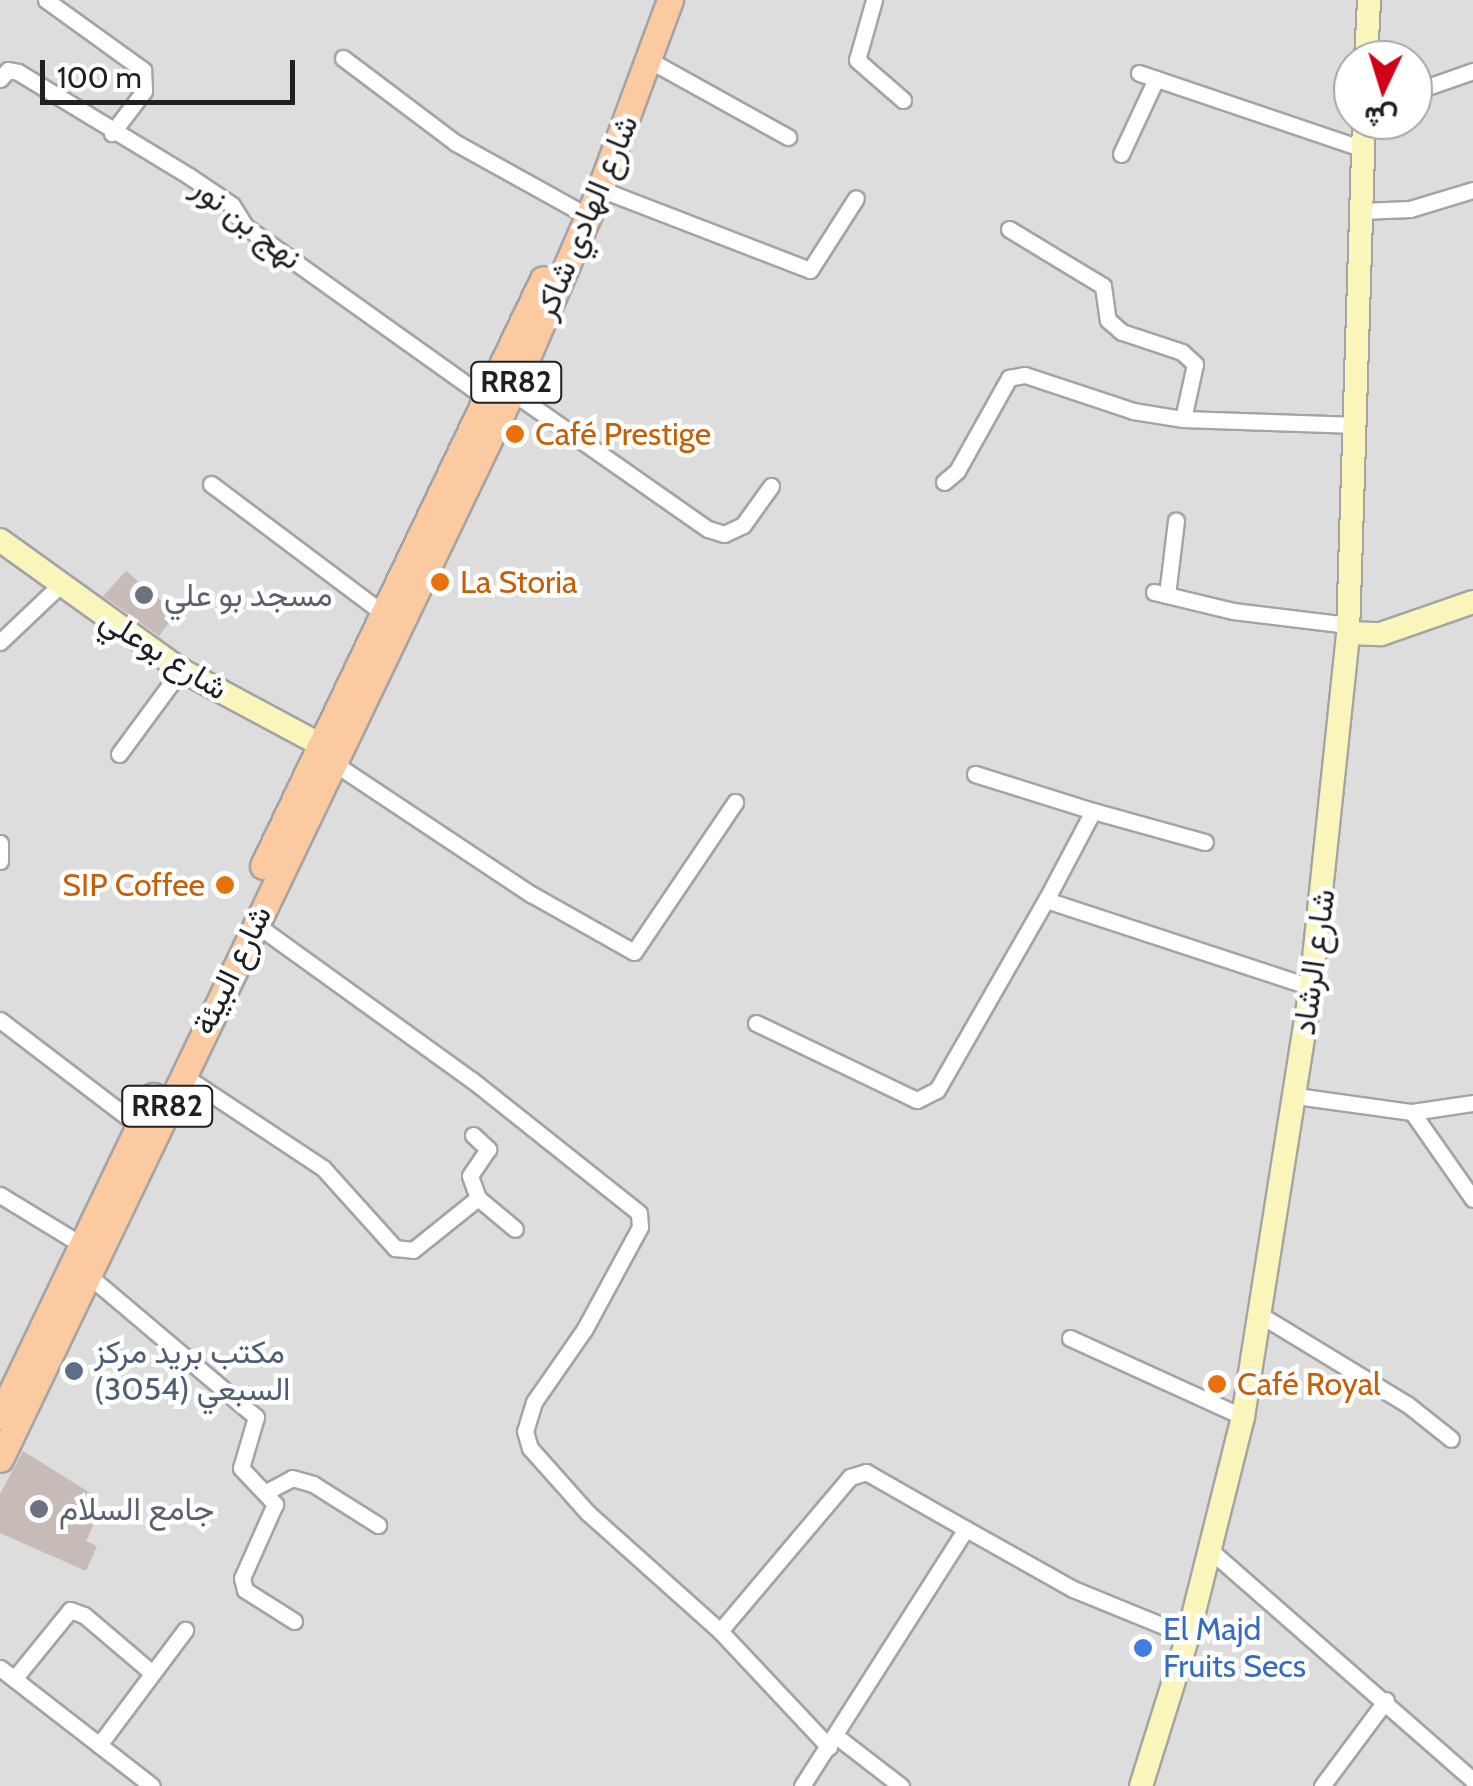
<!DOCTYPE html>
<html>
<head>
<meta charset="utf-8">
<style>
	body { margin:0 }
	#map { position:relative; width:1473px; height:1786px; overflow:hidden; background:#f1ece7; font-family:Cabin,Vazirmatn,sans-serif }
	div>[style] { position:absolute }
	.residential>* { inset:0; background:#dedddd }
	.building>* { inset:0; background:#c6bbb6 }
	.roads { filter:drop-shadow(2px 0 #a4a4a4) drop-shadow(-2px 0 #a4a4a4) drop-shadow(0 2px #a4a4a4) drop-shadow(0 -2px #a4a4a4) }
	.street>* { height:15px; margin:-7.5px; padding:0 7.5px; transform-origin:7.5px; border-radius:7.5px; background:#fff }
	.secondary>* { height:22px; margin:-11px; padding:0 11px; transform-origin:11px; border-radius:11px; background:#faf6bb }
	.primary>* { height:25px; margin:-12.5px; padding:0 12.5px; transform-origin:12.5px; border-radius:12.5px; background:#fccaa0 }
	.dots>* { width:28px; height:28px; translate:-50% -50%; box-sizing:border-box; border:5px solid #fff; border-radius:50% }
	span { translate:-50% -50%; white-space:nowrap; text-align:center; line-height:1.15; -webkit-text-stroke:9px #fff; paint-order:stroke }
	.shield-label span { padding:2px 8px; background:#fff; border:2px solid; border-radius:8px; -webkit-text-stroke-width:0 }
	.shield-label { font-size:30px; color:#202020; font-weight:700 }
	.street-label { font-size:32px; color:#202020 }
	.food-label { font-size:32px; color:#c56008 }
	.left { translate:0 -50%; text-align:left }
	.right { translate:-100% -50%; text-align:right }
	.worship-label { font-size:32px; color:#5b616d }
	.service-label { font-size:32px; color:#4e5e75 }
	.shop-label { font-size:32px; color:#366cbe }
	.north { position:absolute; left:1333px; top:40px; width:100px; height:100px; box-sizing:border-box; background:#fff; border:2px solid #a6a6a6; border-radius:50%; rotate:184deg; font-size:28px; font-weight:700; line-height:40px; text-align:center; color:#202020 }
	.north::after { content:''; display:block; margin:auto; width:35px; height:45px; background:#d10017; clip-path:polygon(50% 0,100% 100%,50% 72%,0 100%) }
	.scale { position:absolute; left:40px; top:60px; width:255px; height:45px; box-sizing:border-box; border:5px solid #202020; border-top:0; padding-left:12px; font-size:30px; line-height:35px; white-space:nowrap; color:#202020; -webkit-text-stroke:8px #fff; paint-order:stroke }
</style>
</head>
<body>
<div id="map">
	<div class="residential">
		<div style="clip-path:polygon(evenodd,0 0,1473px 0,1473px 1786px,0 1786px,0 0,1353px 60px,1413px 60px,1413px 120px,1353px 120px,1353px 60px)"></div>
	</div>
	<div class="building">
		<div style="clip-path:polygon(126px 571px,176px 613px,159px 636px,103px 596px)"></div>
		<div style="clip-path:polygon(23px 1451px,92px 1494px,89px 1503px,101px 1509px,86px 1541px,97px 1546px,86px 1571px,0 1533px,0 1494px)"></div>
	</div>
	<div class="roads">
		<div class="street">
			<div style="left:46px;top:0;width:120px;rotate:35.8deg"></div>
			<div style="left:143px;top:70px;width:21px;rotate:87deg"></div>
			<div style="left:144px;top:91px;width:53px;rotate:127.3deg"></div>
			<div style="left:874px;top:0;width:62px;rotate:105.8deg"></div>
			<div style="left:857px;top:60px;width:61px;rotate:41deg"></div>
			<div style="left:343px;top:58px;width:141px;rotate:37deg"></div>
			<div style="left:456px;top:143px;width:136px;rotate:29deg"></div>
			<div style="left:649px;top:60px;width:159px;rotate:29deg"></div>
			<div style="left:1139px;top:73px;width:237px;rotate:18.7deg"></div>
			<div style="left:0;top:79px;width:12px;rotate:-48deg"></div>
			<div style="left:8px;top:70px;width:10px;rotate:11deg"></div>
			<div style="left:18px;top:72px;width:200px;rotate:31.3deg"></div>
			<div style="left:189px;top:176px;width:52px;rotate:34deg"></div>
			<div style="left:232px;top:205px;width:26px;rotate:58deg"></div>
			<div style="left:246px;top:227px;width:301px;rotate:35.5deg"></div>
			<div style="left:1413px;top:92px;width:64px;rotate:-19.3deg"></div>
			<div style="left:1121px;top:154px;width:83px;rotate:-65deg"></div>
			<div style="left:600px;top:189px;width:225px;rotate:21.1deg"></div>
			<div style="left:810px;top:270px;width:85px;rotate:-57.4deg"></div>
			<div style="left:1361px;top:211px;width:49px;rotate:-2.3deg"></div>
			<div style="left:1410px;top:209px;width:66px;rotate:-16.8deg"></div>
			<div style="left:1009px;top:229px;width:110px;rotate:31.2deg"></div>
			<div style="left:1103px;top:286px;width:34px;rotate:82deg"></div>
			<div style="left:1108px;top:320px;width:18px;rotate:41deg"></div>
			<div style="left:1122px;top:332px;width:63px;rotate:18.4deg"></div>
			<div style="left:1182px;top:352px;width:18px;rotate:43deg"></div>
			<div style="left:1195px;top:364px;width:56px;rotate:102.3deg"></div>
			<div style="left:512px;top:392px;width:239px;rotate:35deg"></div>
			<div style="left:708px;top:529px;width:17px;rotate:17deg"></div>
			<div style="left:724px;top:534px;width:21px;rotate:-25deg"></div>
			<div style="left:743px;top:525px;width:48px;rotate:-54.3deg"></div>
			<div style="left:944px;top:482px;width:17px;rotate:-40deg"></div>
			<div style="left:957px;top:471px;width:107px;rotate:-60.8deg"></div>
			<div style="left:1009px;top:378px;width:16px;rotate:-11deg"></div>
			<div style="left:1025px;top:375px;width:114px;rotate:18.4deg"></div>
			<div style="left:1133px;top:411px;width:51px;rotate:9.1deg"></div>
			<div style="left:1183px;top:419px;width:174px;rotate:2deg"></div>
			<div style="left:211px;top:484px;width:216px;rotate:36.9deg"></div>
			<div style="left:1154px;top:592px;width:81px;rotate:13.5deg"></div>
			<div style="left:1233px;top:611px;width:116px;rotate:6.9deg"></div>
			<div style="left:1167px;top:595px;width:75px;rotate:-83.1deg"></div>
			<div style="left:0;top:642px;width:80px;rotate:-43.5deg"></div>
			<div style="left:119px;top:754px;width:104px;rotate:-53.6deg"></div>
			<div style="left:332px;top:762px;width:239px;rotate:33.6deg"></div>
			<div style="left:531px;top:894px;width:118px;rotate:29.4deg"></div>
			<div style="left:634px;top:952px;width:181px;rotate:-56deg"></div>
			<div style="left:975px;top:774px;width:124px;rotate:17.4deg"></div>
			<div style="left:1093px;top:811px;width:101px;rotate:117.8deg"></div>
			<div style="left:1093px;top:811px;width:116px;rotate:15.5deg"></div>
			<div style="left:0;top:843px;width:18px;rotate:90deg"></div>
			<div style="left:254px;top:923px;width:269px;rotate:35.8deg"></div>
			<div style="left:472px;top:1080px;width:213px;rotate:38.5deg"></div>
			<div style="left:639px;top:1213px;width:14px;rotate:86deg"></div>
			<div style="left:640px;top:1227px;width:117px;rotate:118.5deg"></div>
			<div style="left:584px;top:1330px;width:88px;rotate:124.8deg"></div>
			<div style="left:534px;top:1402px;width:30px;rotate:107deg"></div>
			<div style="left:525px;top:1431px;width:18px;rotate:74deg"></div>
			<div style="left:530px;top:1448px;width:87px;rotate:48.3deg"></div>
			<div style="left:588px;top:1513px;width:177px;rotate:41.8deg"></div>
			<div style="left:0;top:1020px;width:178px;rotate:37.3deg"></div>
			<div style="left:756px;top:1023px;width:178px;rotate:25.6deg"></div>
			<div style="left:917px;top:1100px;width:22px;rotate:-27deg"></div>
			<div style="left:937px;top:1090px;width:219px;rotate:-60.2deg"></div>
			<div style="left:1046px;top:900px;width:279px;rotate:18.2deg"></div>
			<div style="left:181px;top:1074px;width:170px;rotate:33.5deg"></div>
			<div style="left:323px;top:1168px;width:108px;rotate:48deg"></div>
			<div style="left:395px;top:1248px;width:18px;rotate:6deg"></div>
			<div style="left:413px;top:1250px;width:83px;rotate:-38.7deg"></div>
			<div style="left:478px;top:1198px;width:48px;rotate:40deg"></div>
			<div style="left:1296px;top:1096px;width:117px;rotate:7.9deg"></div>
			<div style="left:1412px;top:1112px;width:62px;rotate:-8.4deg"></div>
			<div style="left:1412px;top:1112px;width:106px;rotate:55deg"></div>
			<div style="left:473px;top:1135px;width:21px;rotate:43deg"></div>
			<div style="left:488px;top:1149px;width:32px;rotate:124deg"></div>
			<div style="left:470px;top:1176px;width:23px;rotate:70deg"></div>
			<div style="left:0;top:1195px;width:96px;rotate:31.4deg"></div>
			<div style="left:88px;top:1275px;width:220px;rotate:40.2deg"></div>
			<div style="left:256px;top:1417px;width:53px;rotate:106.4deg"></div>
			<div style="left:241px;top:1468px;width:50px;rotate:46.6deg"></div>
			<div style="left:275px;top:1504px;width:81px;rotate:114deg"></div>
			<div style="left:242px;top:1578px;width:12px;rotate:76deg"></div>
			<div style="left:245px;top:1590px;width:58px;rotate:32.3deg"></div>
			<div style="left:1262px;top:1316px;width:170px;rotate:31.3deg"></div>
			<div style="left:1407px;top:1404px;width:56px;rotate:38.5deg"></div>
			<div style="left:1070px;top:1338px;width:190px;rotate:24.5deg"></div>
			<div style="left:268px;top:1491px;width:27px;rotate:-28deg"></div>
			<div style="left:292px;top:1478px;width:22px;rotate:16deg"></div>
			<div style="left:313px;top:1484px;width:77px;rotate:32.2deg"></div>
			<div style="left:1211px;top:1551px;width:348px;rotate:41.2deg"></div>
			<div style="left:0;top:1668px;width:192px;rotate:37.8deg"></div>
			<div style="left:14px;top:1679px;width:89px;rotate:-50.9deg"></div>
			<div style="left:70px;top:1610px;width:15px;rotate:20deg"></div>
			<div style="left:84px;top:1615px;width:88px;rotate:40.4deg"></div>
			<div style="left:836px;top:1736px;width:82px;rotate:37.6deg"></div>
			<div style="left:99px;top:1745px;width:144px;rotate:-53.2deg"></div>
			<div style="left:829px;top:1747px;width:159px;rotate:-133.2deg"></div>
			<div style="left:720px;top:1631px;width:202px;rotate:-49.8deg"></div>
			<div style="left:850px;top:1477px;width:17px;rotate:-17deg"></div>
			<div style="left:866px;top:1472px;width:115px;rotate:29.7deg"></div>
			<div style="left:802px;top:1786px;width:305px;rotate:-57.5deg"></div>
			<div style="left:966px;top:1529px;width:123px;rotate:29.3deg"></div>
			<div style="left:1073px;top:1589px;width:124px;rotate:22.2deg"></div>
			<div style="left:1322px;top:1786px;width:107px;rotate:-53.3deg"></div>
		</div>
		<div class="secondary">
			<div style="left:1366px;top:60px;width:60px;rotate:-87.1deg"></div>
			<div style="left:0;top:540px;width:223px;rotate:35.7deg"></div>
			<div style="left:181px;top:670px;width:174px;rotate:28.2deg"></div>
			<div style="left:1348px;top:633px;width:33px;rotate:2deg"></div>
			<div style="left:1381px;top:634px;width:97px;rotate:-19.2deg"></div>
			<div style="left:1141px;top:1786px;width:157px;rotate:-72.6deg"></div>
			<div style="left:1188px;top:1636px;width:226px;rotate:-75.9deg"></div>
			<div style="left:1243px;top:1417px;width:435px;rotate:-81deg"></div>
			<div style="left:1311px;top:987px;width:356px;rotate:-84deg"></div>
			<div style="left:1348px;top:633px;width:513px;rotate:-88.21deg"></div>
		</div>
		<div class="primary">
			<div style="left:263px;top:866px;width:650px;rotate:-64.5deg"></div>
			<div style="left:0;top:1416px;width:355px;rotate:-64.4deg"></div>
			<div style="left:0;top:1459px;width:1183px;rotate:-64.37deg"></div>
			<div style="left:512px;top:392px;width:221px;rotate:-66.6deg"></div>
			<div style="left:600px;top:189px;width:202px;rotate:-69.7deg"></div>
		</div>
	</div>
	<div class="dots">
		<div style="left:515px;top:434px;background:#e8710a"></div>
		<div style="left:440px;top:582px;background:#e8710a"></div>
		<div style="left:144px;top:595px;background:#6b7280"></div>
		<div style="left:225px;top:885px;background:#e8710a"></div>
		<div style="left:74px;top:1371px;background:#5c6f8a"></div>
		<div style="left:1217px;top:1384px;background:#e8710a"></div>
		<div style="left:39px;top:1509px;background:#6b7280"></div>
		<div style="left:1143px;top:1648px;background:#3f7fe0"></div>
	</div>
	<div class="shield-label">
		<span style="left:516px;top:382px">RR82</span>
		<span style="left:167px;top:1106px">RR82</span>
	</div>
	<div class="street-label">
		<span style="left:586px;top:217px;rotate:-67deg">شارع الهادي شاكر</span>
		<span style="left:247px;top:223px;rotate:38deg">نهج بن نور</span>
		<span style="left:164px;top:654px;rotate:32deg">شارع بوعلي</span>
		<span style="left:1314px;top:962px;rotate:-82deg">شارع الرشاد</span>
		<span style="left:232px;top:970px;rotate:-64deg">شارع البيئة</span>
	</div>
	<div class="food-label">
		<span class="left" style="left:535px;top:434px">Café Prestige</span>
		<span class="left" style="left:460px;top:582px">La Storia</span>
		<span class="right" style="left:205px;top:885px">SIP Coffee</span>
		<span class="left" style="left:1237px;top:1384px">Café Royal</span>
	</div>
	<div class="worship-label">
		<span class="left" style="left:164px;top:595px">مسجد بو علي</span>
		<span class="left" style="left:59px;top:1509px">جامع السلام</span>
	</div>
	<div class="service-label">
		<span class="left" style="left:94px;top:1371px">مكتب بريد مركز<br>السبعي (3054)</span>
	</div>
	<div class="shop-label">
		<span class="left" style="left:1163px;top:1648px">El Majd<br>Fruits Secs</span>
	</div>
	<div class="north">ش</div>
	<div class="scale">100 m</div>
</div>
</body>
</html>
